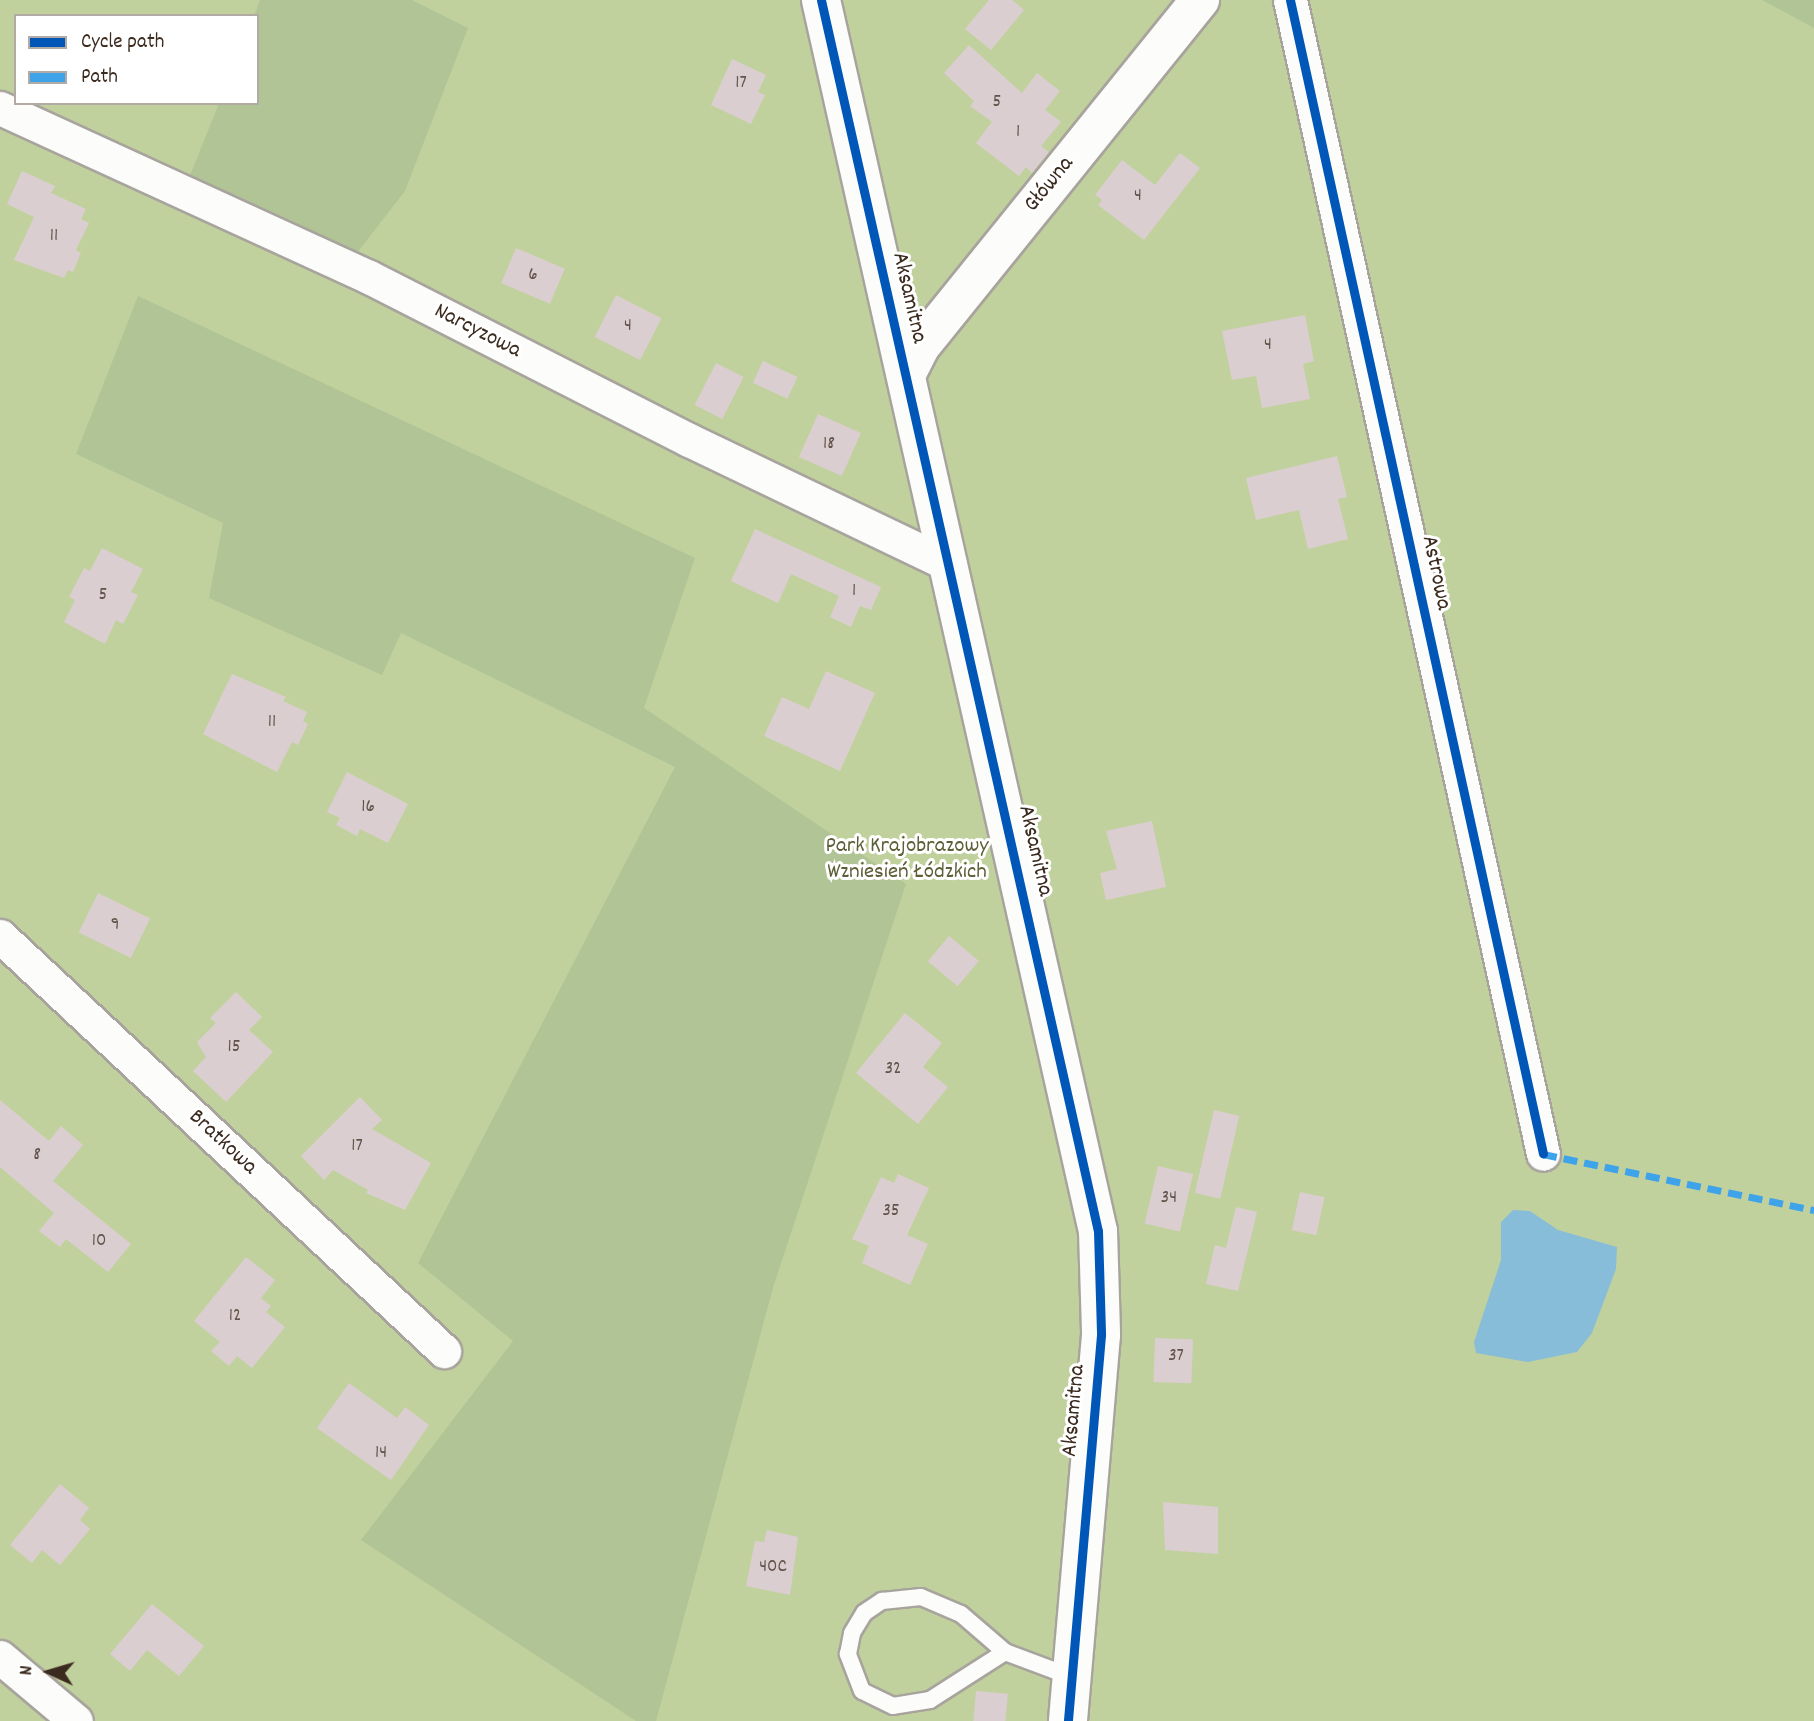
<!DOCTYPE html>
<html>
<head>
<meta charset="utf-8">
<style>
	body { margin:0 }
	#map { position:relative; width:1814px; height:1721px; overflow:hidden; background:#ebe8dd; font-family:Dekko,sans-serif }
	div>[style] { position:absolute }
	.green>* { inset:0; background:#c1d19d }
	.forest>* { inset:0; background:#b0c496 }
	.water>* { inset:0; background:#87bdd8 }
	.building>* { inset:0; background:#dbced0; transform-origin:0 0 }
	.roads { filter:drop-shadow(2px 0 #a8a49d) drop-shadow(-2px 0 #a8a49d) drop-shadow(0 2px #a8a49d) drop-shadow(0 -2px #a8a49d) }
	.service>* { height:16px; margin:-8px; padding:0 8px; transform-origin:8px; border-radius:8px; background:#fcfcfa }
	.minor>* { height:33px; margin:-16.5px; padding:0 16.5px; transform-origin:16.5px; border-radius:16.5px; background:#fcfcfa }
	.tertiary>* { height:38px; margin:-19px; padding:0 19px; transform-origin:19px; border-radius:19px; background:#fcfcfa }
	.quiet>* { height:7px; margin-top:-3.5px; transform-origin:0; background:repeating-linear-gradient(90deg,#3fa3ea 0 14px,transparent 0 21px) }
	.cycleway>* { height:9px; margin:-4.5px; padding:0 4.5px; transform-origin:4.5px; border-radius:4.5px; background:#0057b8 }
	span { translate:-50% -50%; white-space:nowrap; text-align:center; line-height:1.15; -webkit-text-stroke:6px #fff; paint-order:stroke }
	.number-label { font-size:19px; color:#63534a }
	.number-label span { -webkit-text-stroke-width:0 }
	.street-label { font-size:23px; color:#3b2a1e }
	.park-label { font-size:23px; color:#5e5e38 }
	.legend { position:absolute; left:14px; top:14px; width:245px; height:91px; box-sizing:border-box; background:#fff; border:2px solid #b1aaa5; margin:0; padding:9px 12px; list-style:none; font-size:21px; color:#3b2a1e }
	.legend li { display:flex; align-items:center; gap:14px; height:35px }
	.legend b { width:35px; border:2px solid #b1aaa5 }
	.north { position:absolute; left:14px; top:1637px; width:70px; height:70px; -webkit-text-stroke:5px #fff; paint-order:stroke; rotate:274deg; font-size:19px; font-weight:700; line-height:28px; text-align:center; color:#3b2a1e }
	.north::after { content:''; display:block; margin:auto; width:24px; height:32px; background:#3b2a1e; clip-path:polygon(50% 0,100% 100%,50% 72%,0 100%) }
</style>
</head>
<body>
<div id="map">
	<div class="green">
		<div style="clip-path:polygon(evenodd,0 0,1814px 0,1814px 1721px,0 1721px,0 0,16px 16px,257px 16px,257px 103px,16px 103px,16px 16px)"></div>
	</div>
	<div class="forest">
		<div style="clip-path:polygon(260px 0,412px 0,468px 28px,405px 191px,346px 267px,187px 183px,219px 103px,257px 103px,257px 16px,254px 16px)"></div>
		<div style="clip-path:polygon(1762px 0,1814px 0,1814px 28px)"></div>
		<div style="clip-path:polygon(138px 296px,695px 558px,644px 708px,906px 884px,773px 1288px,656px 1721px,636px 1721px,361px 1540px,513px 1341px,418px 1263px,675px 767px,401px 633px,382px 675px,209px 598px,223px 523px,76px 454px)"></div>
	</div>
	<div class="water">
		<div style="clip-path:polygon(1513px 1210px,1530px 1211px,1558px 1230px,1617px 1247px,1616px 1269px,1592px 1333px,1577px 1352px,1528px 1362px,1476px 1353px,1474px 1342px,1501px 1260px,1501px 1222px)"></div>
	</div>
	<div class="building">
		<div style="clip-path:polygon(989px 0,1012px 0,1024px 10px,991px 50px,965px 29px)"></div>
		<div style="clip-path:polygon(969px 45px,1022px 93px,1037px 73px,1060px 91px,1045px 110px,1061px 122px,1041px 146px,1049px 152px,1032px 173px,1026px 167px,1019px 176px,976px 143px,992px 122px,970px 106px,974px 101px,944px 73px)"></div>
		<div style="clip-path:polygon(732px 59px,766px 75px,758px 92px,765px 95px,751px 124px,711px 105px)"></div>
		<div style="clip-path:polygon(1180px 153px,1200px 168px,1144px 240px,1098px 205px,1102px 200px,1095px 195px,1122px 160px,1155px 185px)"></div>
		<div style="clip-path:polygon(22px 171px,55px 186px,51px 193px,86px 209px,81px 219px,89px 223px,76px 250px,81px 253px,73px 272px,68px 270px,64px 278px,14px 260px,34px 217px,7px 204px)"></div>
		<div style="left:516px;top:248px;width:53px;height:38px;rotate:23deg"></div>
		<div style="left:616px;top:295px;width:51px;height:47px;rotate:27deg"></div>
		<div style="clip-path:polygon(1305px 315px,1314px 361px,1303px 364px,1310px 399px,1262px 408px,1256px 376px,1232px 380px,1222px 331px)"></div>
		<div style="left:763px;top:361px;width:38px;height:24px;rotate:25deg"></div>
		<div style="left:716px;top:363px;width:31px;height:47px;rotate:27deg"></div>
		<div style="left:818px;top:414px;width:47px;height:47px;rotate:24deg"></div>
		<div style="clip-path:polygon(1337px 456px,1347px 497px,1338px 499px,1348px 539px,1308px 549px,1299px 510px,1256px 520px,1246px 478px)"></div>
		<div style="clip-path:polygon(755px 529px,881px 587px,871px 610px,860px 606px,851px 627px,830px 617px,839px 596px,791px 574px,778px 603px,731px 581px)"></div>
		<div style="clip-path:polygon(102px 548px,143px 569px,131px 592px,138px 595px,123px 624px,116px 620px,105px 644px,64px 622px,75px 600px,69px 597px,84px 568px,90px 571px)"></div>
		<div style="clip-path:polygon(826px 671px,875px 693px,840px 771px,764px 736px,782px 697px,809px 709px)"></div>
		<div style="clip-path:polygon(232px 674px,286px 697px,283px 701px,307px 712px,303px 721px,308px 724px,298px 745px,292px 742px,277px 772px,203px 734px)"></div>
		<div style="clip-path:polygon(347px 772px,408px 804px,388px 843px,360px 829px,357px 836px,336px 825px,340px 818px,327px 812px)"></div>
		<div style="clip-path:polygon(1152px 821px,1166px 887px,1106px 900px,1100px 873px,1117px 869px,1106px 831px)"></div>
		<div style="left:98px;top:893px;width:58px;height:44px;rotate:26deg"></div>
		<div style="left:949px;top:936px;width:39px;height:33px;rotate:40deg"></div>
		<div style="clip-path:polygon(236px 992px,262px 1017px,249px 1030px,273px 1052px,226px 1102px,193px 1071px,206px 1057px,197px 1042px,216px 1023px,210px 1018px)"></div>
		<div style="clip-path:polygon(905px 1013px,942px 1043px,923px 1067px,948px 1087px,918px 1124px,856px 1073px)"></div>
		<div style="clip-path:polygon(360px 1097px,382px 1120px,372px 1129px,431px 1163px,405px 1210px,366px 1193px,368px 1190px,333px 1170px,324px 1180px,301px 1156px)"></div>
		<div style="clip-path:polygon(0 1100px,49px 1141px,61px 1126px,83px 1145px,53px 1181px,131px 1244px,108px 1272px,66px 1239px,60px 1247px,39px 1231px,54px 1213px,0 1167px)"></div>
		<div style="left:1214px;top:1110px;width:26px;height:85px;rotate:13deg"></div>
		<div style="left:1158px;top:1166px;width:36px;height:59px;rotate:13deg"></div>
		<div style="clip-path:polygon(898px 1174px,929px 1188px,907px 1235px,928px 1244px,910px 1285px,862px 1263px,869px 1246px,852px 1239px,881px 1177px,894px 1183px)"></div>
		<div style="left:1300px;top:1192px;width:25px;height:39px;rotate:12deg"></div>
		<div style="clip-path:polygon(1236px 1207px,1257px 1212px,1238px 1291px,1206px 1284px,1215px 1245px,1226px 1248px)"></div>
		<div style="clip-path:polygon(246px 1257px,275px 1280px,261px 1298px,271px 1306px,266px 1312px,285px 1327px,252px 1368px,237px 1356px,229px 1366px,211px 1351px,220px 1342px,194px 1321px)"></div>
		<div style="left:1155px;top:1338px;width:38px;height:44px;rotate:2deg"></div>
		<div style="clip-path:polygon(349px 1383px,397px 1418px,405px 1407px,429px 1425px,391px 1480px,317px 1428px)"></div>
		<div style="clip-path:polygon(60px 1484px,89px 1508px,80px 1520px,90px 1529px,60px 1565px,42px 1550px,32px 1563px,10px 1545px)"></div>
		<div style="clip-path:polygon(1163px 1502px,1218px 1507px,1218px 1554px,1165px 1550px)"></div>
		<div style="clip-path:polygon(767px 1530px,798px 1537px,790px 1595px,746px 1586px,755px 1541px,764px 1542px)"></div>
		<div style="clip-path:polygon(152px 1604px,204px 1646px,179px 1676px,147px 1650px,130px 1671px,110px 1654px)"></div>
		<div style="left:976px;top:1691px;width:32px;height:30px;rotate:5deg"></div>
	</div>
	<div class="roads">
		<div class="service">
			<div style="left:1005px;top:1652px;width:89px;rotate:147.4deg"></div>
			<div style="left:930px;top:1700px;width:37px;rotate:171deg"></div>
			<div style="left:893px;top:1706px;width:34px;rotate:-154deg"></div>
			<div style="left:862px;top:1691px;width:40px;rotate:-111deg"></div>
			<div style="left:848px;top:1654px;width:21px;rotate:-79deg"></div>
			<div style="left:852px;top:1633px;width:23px;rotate:-59deg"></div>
			<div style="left:864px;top:1613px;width:22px;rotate:-34deg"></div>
			<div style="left:882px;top:1601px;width:39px;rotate:-6deg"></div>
			<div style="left:921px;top:1597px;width:43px;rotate:23deg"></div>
			<div style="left:961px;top:1614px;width:58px;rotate:40.8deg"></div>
			<div style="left:1005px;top:1652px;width:72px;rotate:20.5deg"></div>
		</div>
		<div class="minor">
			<div style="left:1290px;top:0;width:1181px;rotate:77.63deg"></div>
			<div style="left:0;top:108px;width:406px;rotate:24.6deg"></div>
			<div style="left:369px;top:277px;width:359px;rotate:27deg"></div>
			<div style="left:689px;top:440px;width:289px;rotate:25.6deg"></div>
			<div style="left:0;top:936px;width:608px;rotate:43.07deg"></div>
			<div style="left:0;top:1657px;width:99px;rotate:40.1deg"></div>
		</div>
		<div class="tertiary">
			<div style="left:821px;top:0;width:1262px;rotate:77.32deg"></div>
			<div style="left:1098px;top:1231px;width:104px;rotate:88.3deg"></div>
			<div style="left:1101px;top:1335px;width:387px;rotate:94.9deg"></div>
			<div style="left:906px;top:375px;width:31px;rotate:-63deg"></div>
			<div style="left:920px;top:347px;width:446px;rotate:-51.1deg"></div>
		</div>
	</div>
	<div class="quiet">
		<div style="left:1543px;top:1154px;width:277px;rotate:11.7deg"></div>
	</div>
	<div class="cycleway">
		<div style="left:821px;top:0;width:1262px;rotate:77.32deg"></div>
		<div style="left:1098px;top:1231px;width:104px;rotate:88.3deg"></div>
		<div style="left:1101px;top:1335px;width:387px;rotate:94.9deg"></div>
		<div style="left:1290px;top:0;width:1181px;rotate:77.63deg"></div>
	</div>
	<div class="number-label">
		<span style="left:741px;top:84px">17</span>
		<span style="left:997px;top:103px">5</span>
		<span style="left:1018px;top:133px">1</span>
		<span style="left:1138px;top:197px">4</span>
		<span style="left:54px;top:237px">11</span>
		<span style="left:533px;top:276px">6</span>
		<span style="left:628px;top:327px">4</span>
		<span style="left:1268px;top:346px">4</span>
		<span style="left:829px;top:445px">18</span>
		<span style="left:854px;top:592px">1</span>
		<span style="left:103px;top:596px">5</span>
		<span style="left:272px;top:723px">11</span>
		<span style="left:368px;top:808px">16</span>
		<span style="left:115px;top:926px">9</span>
		<span style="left:234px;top:1048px">15</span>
		<span style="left:893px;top:1070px">32</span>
		<span style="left:357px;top:1147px">17</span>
		<span style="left:37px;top:1156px">8</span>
		<span style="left:1169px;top:1199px">34</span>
		<span style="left:891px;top:1212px">35</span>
		<span style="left:99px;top:1242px">10</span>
		<span style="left:235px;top:1317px">12</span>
		<span style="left:1176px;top:1357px">37</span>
		<span style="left:381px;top:1454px">14</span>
		<span style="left:773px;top:1568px">40C</span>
	</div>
	<div class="street-label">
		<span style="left:1050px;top:185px;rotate:-51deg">Główna</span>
		<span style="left:908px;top:298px;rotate:77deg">Aksamitna</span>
		<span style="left:477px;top:332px;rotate:27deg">Narcyzowa</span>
		<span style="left:1435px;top:573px;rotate:78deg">Astrowa</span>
		<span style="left:1034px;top:851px;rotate:77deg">Aksamitna</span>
		<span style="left:222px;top:1143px;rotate:43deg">Bratkowa</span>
		<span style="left:1075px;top:1411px;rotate:-85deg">Aksamitna</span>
	</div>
	<div class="park-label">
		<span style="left:907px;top:860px">Park Krajobrazowy<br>Wzniesień Łódzkich</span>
	</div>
	<ul class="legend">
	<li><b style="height:9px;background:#0057b8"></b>Cycle path</li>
	<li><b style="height:9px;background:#3fa3ea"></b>Path</li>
	</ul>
	<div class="north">N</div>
</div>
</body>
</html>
